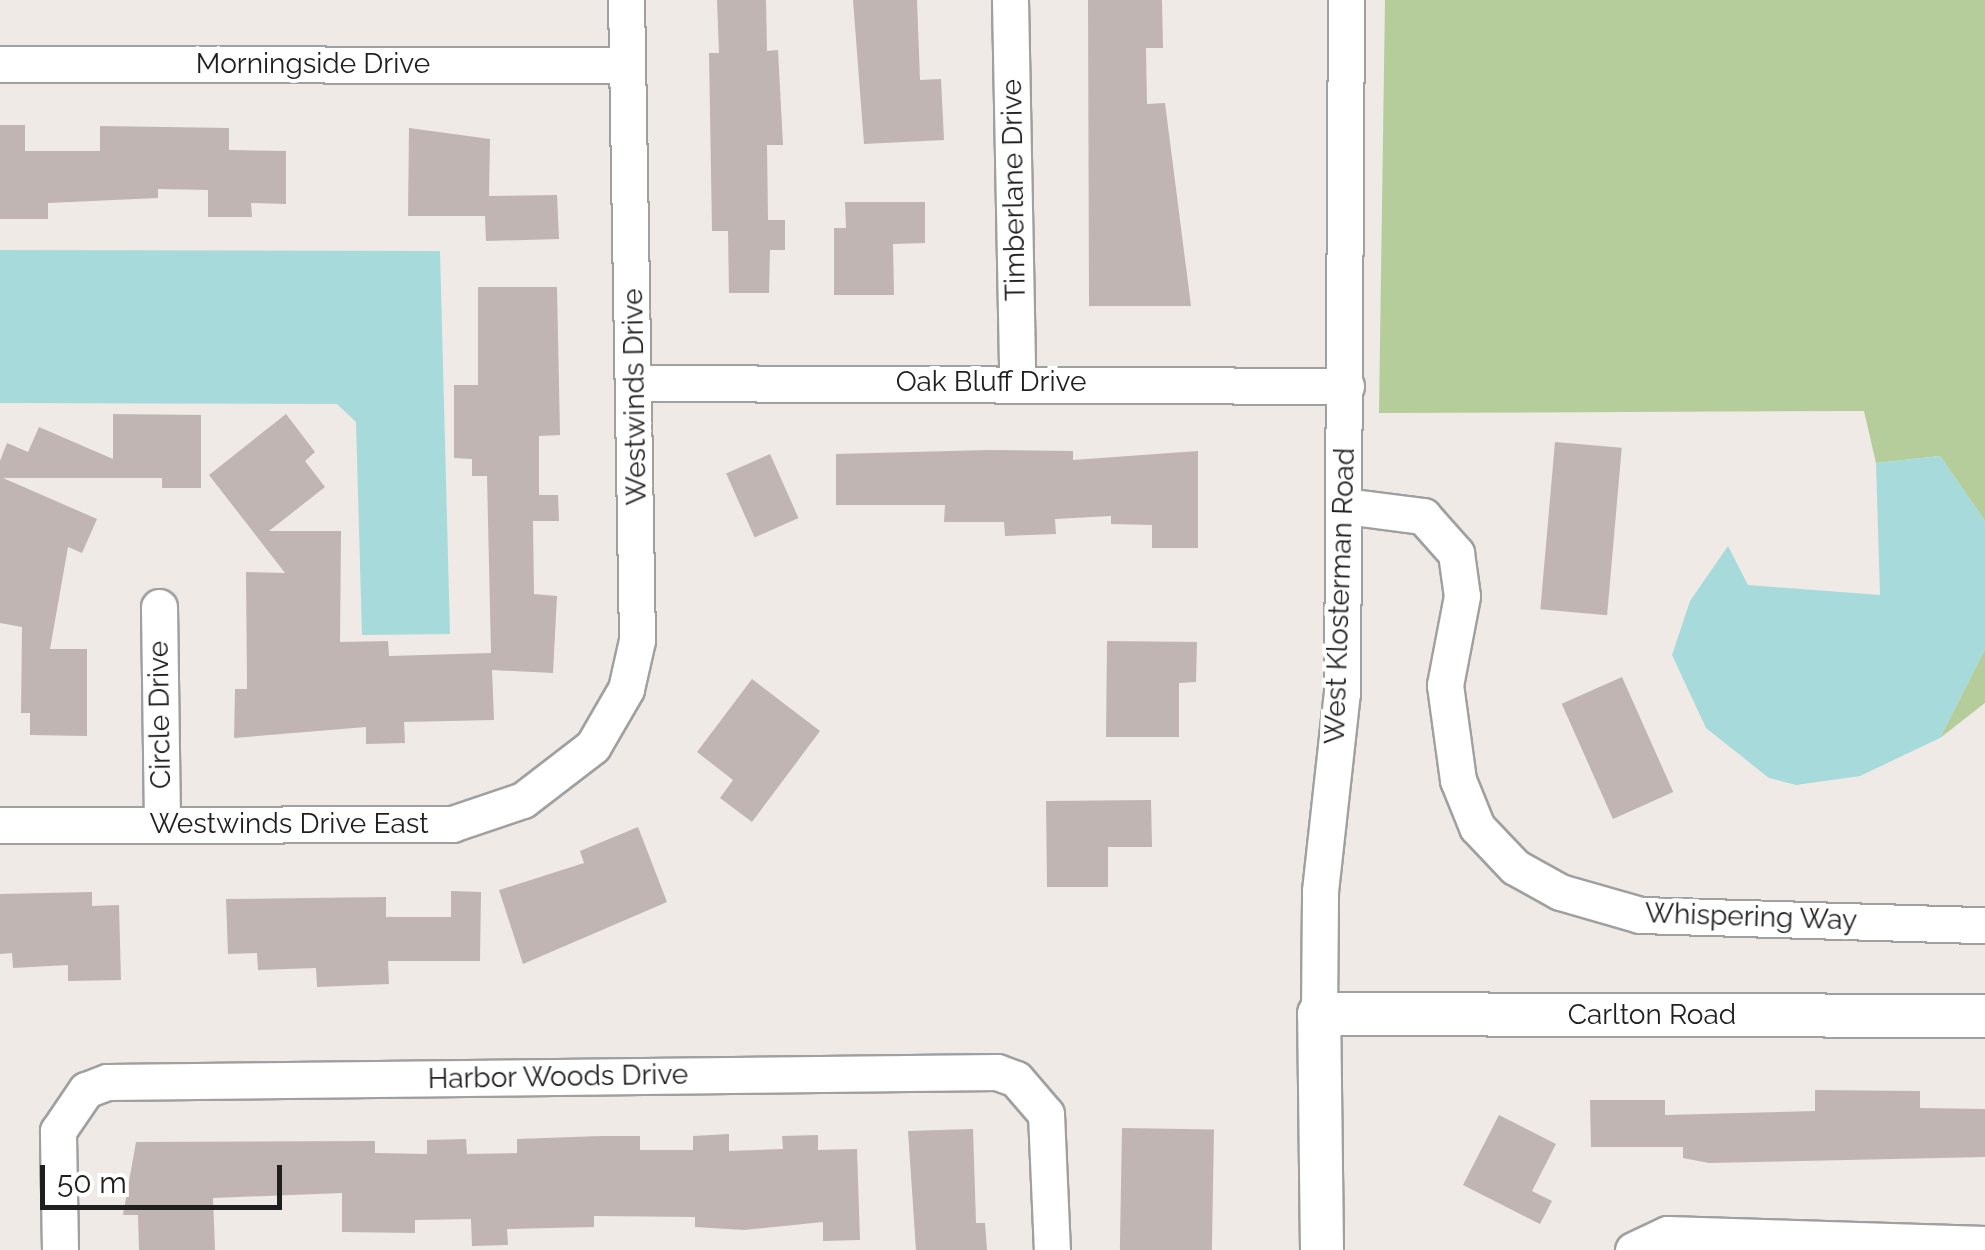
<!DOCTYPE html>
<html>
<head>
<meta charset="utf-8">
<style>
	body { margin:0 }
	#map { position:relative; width:1985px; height:1250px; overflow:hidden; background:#efeae5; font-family:Raleway,sans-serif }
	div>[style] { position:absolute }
	.forest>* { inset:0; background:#b4cd9b }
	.water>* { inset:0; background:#a7dadb }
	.building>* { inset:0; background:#c0b5b2; transform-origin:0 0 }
	.roads { filter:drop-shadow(2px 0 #a0a0a0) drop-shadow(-2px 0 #a0a0a0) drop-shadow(0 2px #a0a0a0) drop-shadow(0 -2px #a0a0a0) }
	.minor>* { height:35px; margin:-17.5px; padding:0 17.5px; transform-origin:17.5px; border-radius:17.5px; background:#fff }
	.tertiary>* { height:42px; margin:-21px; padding:0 21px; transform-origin:21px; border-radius:21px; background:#fff }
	span { translate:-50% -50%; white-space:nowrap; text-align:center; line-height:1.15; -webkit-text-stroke:8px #fff; paint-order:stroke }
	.street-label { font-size:28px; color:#1f1f1f }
	.scale { position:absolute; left:40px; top:1165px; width:242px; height:45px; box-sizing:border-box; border:5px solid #1f1f1f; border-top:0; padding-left:12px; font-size:30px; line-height:35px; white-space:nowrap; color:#1f1f1f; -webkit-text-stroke:8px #fff; paint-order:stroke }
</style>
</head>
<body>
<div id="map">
	<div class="forest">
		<div style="clip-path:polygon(1385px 0,1985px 0,1985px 521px,1940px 456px,1876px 463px,1864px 411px,1379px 413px)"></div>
		<div style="clip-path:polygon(1985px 649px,1985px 703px,1940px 738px)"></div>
	</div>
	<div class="water">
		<div style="clip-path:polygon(0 250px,440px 251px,450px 634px,362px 635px,356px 422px,337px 404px,0 403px)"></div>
		<div style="clip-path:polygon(1940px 456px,1985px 521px,1985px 649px,1940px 738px,1860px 776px,1796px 785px,1769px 778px,1706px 728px,1672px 655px,1690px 601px,1728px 546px,1748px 585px,1880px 595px,1876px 463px)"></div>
	</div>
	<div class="building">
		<div style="clip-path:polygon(717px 0,766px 0,767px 51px,778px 50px,783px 145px,767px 145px,768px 220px,785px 220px,785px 250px,770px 250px,769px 293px,729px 293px,728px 231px,712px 231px,709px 53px,719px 53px)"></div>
		<div style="clip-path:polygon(853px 0,917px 0,920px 80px,941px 79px,944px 140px,864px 144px)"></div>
		<div style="clip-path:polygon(1088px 0,1162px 0,1163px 48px,1146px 48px,1147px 104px,1165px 103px,1191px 306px,1089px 306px)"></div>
		<div style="clip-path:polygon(0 125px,25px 125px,25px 151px,100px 151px,100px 126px,229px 128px,229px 150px,286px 151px,286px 204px,251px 203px,252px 217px,208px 217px,208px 190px,158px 189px,158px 198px,48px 203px,48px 219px,0 219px)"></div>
		<div style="clip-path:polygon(409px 128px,490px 139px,489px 196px,557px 195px,559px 239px,486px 241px,485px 216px,408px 216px)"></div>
		<div style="clip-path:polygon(845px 202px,925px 202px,925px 243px,893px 244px,894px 295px,834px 295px,834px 228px,846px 228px)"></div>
		<div style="clip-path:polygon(478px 287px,557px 287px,560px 435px,539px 436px,539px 495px,558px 495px,559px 521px,533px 521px,534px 594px,557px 596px,553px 673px,492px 670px,494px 720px,404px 722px,405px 743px,366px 744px,366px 727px,234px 738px,235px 689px,247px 689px,246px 572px,285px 573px,209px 475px,286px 414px,315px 452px,305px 461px,325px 487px,269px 531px,341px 531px,340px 642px,388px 641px,389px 656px,491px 653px,487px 476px,472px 476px,472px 459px,454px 458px,454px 385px,478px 385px)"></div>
		<div style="clip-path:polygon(113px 414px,201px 415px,201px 488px,162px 488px,162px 478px,3px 478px,97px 519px,82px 553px,68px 547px,50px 649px,87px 649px,87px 736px,30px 735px,30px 713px,21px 713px,22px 627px,0 623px,0 461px,7px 443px,28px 452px,39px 427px,113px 459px)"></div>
		<div style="left:1555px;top:442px;width:67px;height:168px;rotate:5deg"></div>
		<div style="clip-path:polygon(988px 450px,1073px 451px,1073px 460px,1198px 451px,1198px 548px,1152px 548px,1152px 525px,1111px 524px,1111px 516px,1055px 519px,1056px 534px,1005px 536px,1004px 522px,944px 522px,945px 505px,836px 505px,836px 454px)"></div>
		<div style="left:770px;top:454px;width:70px;height:48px;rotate:66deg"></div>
		<div style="clip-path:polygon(1107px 641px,1197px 642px,1196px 682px,1179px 683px,1179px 737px,1106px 737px)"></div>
		<div style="left:1622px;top:677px;width:126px;height:66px;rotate:66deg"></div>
		<div style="clip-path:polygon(752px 679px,820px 731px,752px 822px,720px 798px,733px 780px,697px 752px)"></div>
		<div style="clip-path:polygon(1151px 800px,1152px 847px,1108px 847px,1108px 887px,1047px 887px,1046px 801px)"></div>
		<div style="clip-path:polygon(638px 827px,667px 902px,523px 964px,499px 890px,584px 863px,580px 851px)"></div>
		<div style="clip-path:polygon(451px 891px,481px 892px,480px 961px,388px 961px,389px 984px,317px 987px,316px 968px,258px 970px,257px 953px,228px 954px,226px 899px,386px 897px,386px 917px,451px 917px)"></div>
		<div style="clip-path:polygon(92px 892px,92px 906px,119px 905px,121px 980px,68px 981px,68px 965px,13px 968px,12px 953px,0 954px,0 894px)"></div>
		<div style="clip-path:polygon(1815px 1090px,1920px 1091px,1920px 1108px,1985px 1109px,1985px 1157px,1709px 1163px,1683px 1158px,1683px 1147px,1591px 1147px,1590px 1100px,1665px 1100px,1665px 1115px,1815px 1111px)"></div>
		<div style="clip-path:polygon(1499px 1115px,1556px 1144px,1532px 1191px,1552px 1201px,1540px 1224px,1463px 1185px)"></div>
		<div style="left:1122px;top:1128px;width:92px;height:122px;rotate:1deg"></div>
		<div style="clip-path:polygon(973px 1129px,976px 1223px,985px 1223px,987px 1250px,916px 1250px,908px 1131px)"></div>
		<div style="clip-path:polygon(729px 1134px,729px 1151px,783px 1149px,782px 1136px,818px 1135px,818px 1150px,857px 1149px,860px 1240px,823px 1241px,823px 1222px,744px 1230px,695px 1227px,695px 1217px,594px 1216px,594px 1227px,507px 1229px,508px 1245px,472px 1246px,471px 1219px,415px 1220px,415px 1233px,342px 1232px,342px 1193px,213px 1198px,215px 1250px,139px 1250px,138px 1215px,123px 1215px,136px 1142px,375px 1141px,375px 1153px,427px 1154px,427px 1140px,466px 1139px,467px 1154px,517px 1153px,517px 1139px,601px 1136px,640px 1136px,640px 1150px,693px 1150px,693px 1136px)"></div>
	</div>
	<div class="roads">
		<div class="minor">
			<div style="left:1010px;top:0;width:381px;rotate:88.9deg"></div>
			<div style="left:0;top:64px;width:627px;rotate:0.09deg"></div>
			<div style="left:636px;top:383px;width:710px;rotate:0.24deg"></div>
			<div style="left:1345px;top:506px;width:79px;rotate:7.3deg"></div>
			<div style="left:1423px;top:516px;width:50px;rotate:48.3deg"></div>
			<div style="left:1456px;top:553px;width:43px;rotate:82.1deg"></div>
			<div style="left:1462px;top:596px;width:91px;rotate:100.8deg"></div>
			<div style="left:1445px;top:685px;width:96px;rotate:82.2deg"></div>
			<div style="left:1458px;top:780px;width:51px;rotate:68deg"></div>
			<div style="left:1477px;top:827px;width:55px;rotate:46.5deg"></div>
			<div style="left:1515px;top:867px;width:51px;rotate:29.1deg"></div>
			<div style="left:1560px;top:892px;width:83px;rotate:16deg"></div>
			<div style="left:1640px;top:915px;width:345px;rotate:1.7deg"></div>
			<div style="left:159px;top:607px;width:216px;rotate:89.2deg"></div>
			<div style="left:0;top:825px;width:452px;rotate:-0.1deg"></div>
			<div style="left:452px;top:824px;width:75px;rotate:-18.7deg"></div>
			<div style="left:523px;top:800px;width:88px;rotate:-37.6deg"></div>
			<div style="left:593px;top:746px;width:66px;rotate:-59.9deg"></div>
			<div style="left:626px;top:689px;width:50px;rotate:-77.3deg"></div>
			<div style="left:637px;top:640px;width:640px;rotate:-90.98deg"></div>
			<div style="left:1319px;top:1014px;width:123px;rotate:-89.5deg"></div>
			<div style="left:1320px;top:891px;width:199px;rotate:-83.7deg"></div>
			<div style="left:1342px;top:693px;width:693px;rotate:-89.67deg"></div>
			<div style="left:60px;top:1250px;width:119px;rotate:-91deg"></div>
			<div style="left:58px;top:1131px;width:50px;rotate:-55.7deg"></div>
			<div style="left:86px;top:1090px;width:22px;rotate:-21deg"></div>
			<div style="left:107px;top:1082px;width:890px;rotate:-0.64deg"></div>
			<div style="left:997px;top:1072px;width:20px;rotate:20deg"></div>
			<div style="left:1016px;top:1079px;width:46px;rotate:49.4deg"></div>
			<div style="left:1046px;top:1114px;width:136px;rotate:87.5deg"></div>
			<div style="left:1633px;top:1250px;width:38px;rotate:-25deg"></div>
			<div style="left:1667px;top:1234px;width:318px;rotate:1.8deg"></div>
		</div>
		<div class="tertiary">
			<div style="left:1322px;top:1250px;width:236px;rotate:-90.7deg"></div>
			<div style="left:1319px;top:1014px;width:666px;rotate:0.17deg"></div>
		</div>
	</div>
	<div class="street-label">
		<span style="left:313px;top:64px">Morningside Drive</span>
		<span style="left:1014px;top:190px;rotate:-91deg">Timberlane Drive</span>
		<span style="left:991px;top:382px">Oak Bluff Drive</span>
		<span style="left:635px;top:397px;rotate:-91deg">Westwinds Drive</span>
		<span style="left:1340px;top:596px;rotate:-88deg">West Klosterman Road</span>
		<span style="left:160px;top:715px;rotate:-91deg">Circle Drive</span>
		<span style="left:289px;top:824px">Westwinds Drive East</span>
		<span style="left:1751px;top:917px;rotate:2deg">Whispering Way</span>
		<span style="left:1652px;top:1015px">Carlton Road</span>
		<span style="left:558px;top:1077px;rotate:-1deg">Harbor Woods Drive</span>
	</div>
	<div class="scale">50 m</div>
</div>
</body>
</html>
